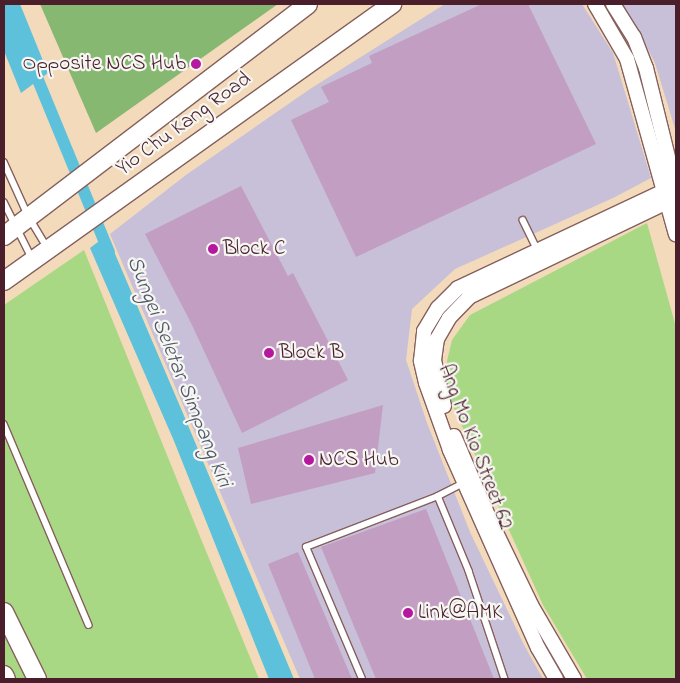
<!DOCTYPE html>
<html>
<head>
<meta charset="utf-8">
<style>
	body { margin:0 }
	#map { position:relative; width:680px; height:683px; overflow:hidden; background:#f2dabb; font-family:"Indie Flower",sans-serif }
	div>[style] { position:absolute }
	.industrial>* { inset:0; background:#c8bfd8 }
	.green>* { inset:0; background:#a9d885 }
	.forest>* { inset:0; background:#86b872 }
	.water>* { inset:0; background:#5dc1db }
	.canal>* { height:12px; margin:-6px; padding:0 6px; transform-origin:6px; border-radius:6px; background:#5dc1db }
	.building>* { inset:0; background:#c29ec2 }
	.roads { filter:drop-shadow(1px 0 #85605d) drop-shadow(-1px 0 #85605d) drop-shadow(0 1px #85605d) drop-shadow(0 -1px #85605d) }
	.service>* { height:5.5px; margin:-2.75px; padding:0 2.75px; transform-origin:2.75px; border-radius:2.75px; background:#fff }
	.tertiary>* { height:14px; margin:-7px; padding:0 7px; transform-origin:7px; border-radius:7px; background:#fff }
	.primary>* { height:18px; margin:-9px; padding:0 9px; transform-origin:9px; border-radius:9px; background:#fff }
	.dots>* { width:14px; height:14px; translate:-50% -50%; box-sizing:border-box; border:2px solid #f6f6f2; border-radius:50% }
	span { translate:-50% -50%; white-space:nowrap; text-align:center; line-height:1.15; -webkit-text-stroke:4.5px #f6f6f2; paint-order:stroke }
	.poi-label { font-size:21px; color:#4a1f2b }
	.right { translate:-100% -50%; text-align:right }
	.left { translate:0 -50%; text-align:left }
	.street-label { font-size:21px; color:#4a1f2b }
	.water-label { font-size:22px; color:#515869; font-style:italic }
	.frame { position:absolute; inset:0; border:5px solid #4a1f2b; pointer-events:none }
</style>
</head>
<body>
<div id="map">
	<div class="industrial">
		<div style="clip-path:polygon(445px 4px,582px 4px,613px 53px,651px 178px,613px 198px,455px 269px,412px 309px,406px 360px,427px 423px,470px 532px,524px 645px,543px 679px,300px 679px,110px 234px,186px 175px,310px 89px)"></div>
		<div style="clip-path:polygon(621px 4px,676px 4px,676px 132px,655px 63px,633px 20px)"></div>
	</div>
	<div class="green">
		<div style="clip-path:polygon(647px 223px,676px 327px,676px 679px,587px 679px,543px 605px,448px 395px,447px 361px,452px 340px,470px 315px)"></div>
		<div style="clip-path:polygon(84px 250px,201px 539px,259px 679px,4px 679px,4px 305px)"></div>
	</div>
	<div class="forest">
		<div style="clip-path:polygon(40px 4px,278px 4px,96px 133px)"></div>
	</div>
	<div class="water">
		<div style="clip-path:polygon(4px 4px,20px 4px,48px 73px,21px 93px,4px 51px)"></div>
		<div style="clip-path:polygon(107px 235px,182px 411px,294px 679px,269px 679px,174px 441px,90px 248px)"></div>
	</div>
	<div class="canal">
		<div style="left:38px;top:80px;width:186px;rotate:67.6deg"></div>
	</div>
	<div class="building">
		<div style="clip-path:polygon(482px 4px,528px 4px,596px 144px,356px 257px,291px 120px,329px 102px,321px 87px,372px 63px,369px 56px)"></div>
		<div style="clip-path:polygon(241px 186px,288px 276px,293px 273px,348px 380px,242px 433px,192px 325px,145px 234px)"></div>
		<div style="clip-path:polygon(383px 405px,375px 473px,251px 504px,238px 448px)"></div>
		<div style="clip-path:polygon(426px 509px,494px 679px,376px 679px,321px 547px)"></div>
		<div style="clip-path:polygon(298px 552px,352px 679px,315px 679px,268px 564px)"></div>
	</div>
	<div class="roads">
		<div class="service">
			<div style="left:4px;top:162px;width:60px;rotate:65.6deg"></div>
			<div style="left:29px;top:217px;width:35px;rotate:59deg"></div>
			<div style="left:4px;top:202px;width:63px;rotate:63.4deg"></div>
			<div style="left:523px;top:220px;width:32px;rotate:64deg"></div>
			<div style="left:4px;top:424px;width:218px;rotate:67.1deg"></div>
			<div style="left:438px;top:496px;width:81px;rotate:67.5deg"></div>
			<div style="left:469px;top:571px;width:114px;rotate:71.6deg"></div>
			<div style="left:362px;top:679px;width:143px;rotate:-113deg"></div>
			<div style="left:306px;top:547px;width:142px;rotate:-21.1deg"></div>
			<div style="left:438px;top:496px;width:29px;rotate:-27deg"></div>
		</div>
		<div class="tertiary">
			<div style="left:595px;top:4px;width:64px;rotate:59.8deg"></div>
			<div style="left:627px;top:59px;width:182px;rotate:74.4deg"></div>
			<div style="left:613px;top:4px;width:39px;rotate:58deg"></div>
			<div style="left:634px;top:37px;width:33px;rotate:69deg"></div>
			<div style="left:646px;top:68px;width:125px;rotate:76.1deg"></div>
			<div style="left:444px;top:406px;width:47px;rotate:-102.3deg"></div>
			<div style="left:434px;top:360px;width:21px;rotate:-82deg"></div>
			<div style="left:437px;top:339px;width:24px;rotate:-60deg"></div>
			<div style="left:449px;top:318px;width:29px;rotate:-46deg"></div>
			<div style="left:469px;top:297px;width:229px;rotate:-25.6deg"></div>
			<div style="left:454px;top:436px;width:91px;rotate:66.8deg"></div>
			<div style="left:490px;top:520px;width:94px;rotate:64.2deg"></div>
			<div style="left:531px;top:605px;width:86px;rotate:59.8deg"></div>
			<div style="left:556px;top:679px;width:36px;rotate:-120deg"></div>
			<div style="left:538px;top:648px;width:217px;rotate:-114deg"></div>
			<div style="left:450px;top:450px;width:71px;rotate:-109.7deg"></div>
			<div style="left:426px;top:383px;width:23px;rotate:-103deg"></div>
			<div style="left:421px;top:361px;width:30px;rotate:-84deg"></div>
			<div style="left:424px;top:331px;width:27px;rotate:-59deg"></div>
			<div style="left:438px;top:308px;width:28px;rotate:-45deg"></div>
			<div style="left:458px;top:288px;width:240px;rotate:-25.2deg"></div>
		</div>
		<div class="primary">
			<div style="left:4px;top:236px;width:382px;rotate:-37.3deg"></div>
			<div style="left:4px;top:281px;width:477px;rotate:-35.5deg"></div>
			<div style="left:4px;top:612px;width:75px;rotate:63.8deg"></div>
			<div style="left:4px;top:675px;width:4px;rotate:63deg"></div>
		</div>
	</div>
	<div class="dots">
		<div style="left:196px;top:64px;background:#b5179e"></div>
		<div style="left:213px;top:249px;background:#b5179e"></div>
		<div style="left:269px;top:353px;background:#b5179e"></div>
		<div style="left:309px;top:460px;background:#b5179e"></div>
		<div style="left:408px;top:613px;background:#b5179e"></div>
	</div>
	<div class="poi-label">
		<span class="right" style="left:186px;top:64px">Opposite NCS Hub</span>
		<span class="left" style="left:223px;top:249px">Block C</span>
		<span class="left" style="left:279px;top:353px">Block B</span>
		<span class="left" style="left:319px;top:460px">NCS Hub</span>
		<span class="left" style="left:418px;top:613px">Link@AMK</span>
	</div>
	<div class="street-label">
		<span style="left:184px;top:124px;rotate:-36deg">Yio Chu Kang Road</span>
		<span style="left:475px;top:447px;rotate:69deg">Ang Mo Kio Street 62</span>
	</div>
	<div class="water-label">
		<span style="left:178px;top:372px;rotate:68deg">Sungei Seletar Simpang Kiri</span>
	</div>
	<div class="frame"></div>
</div>
</body>
</html>
